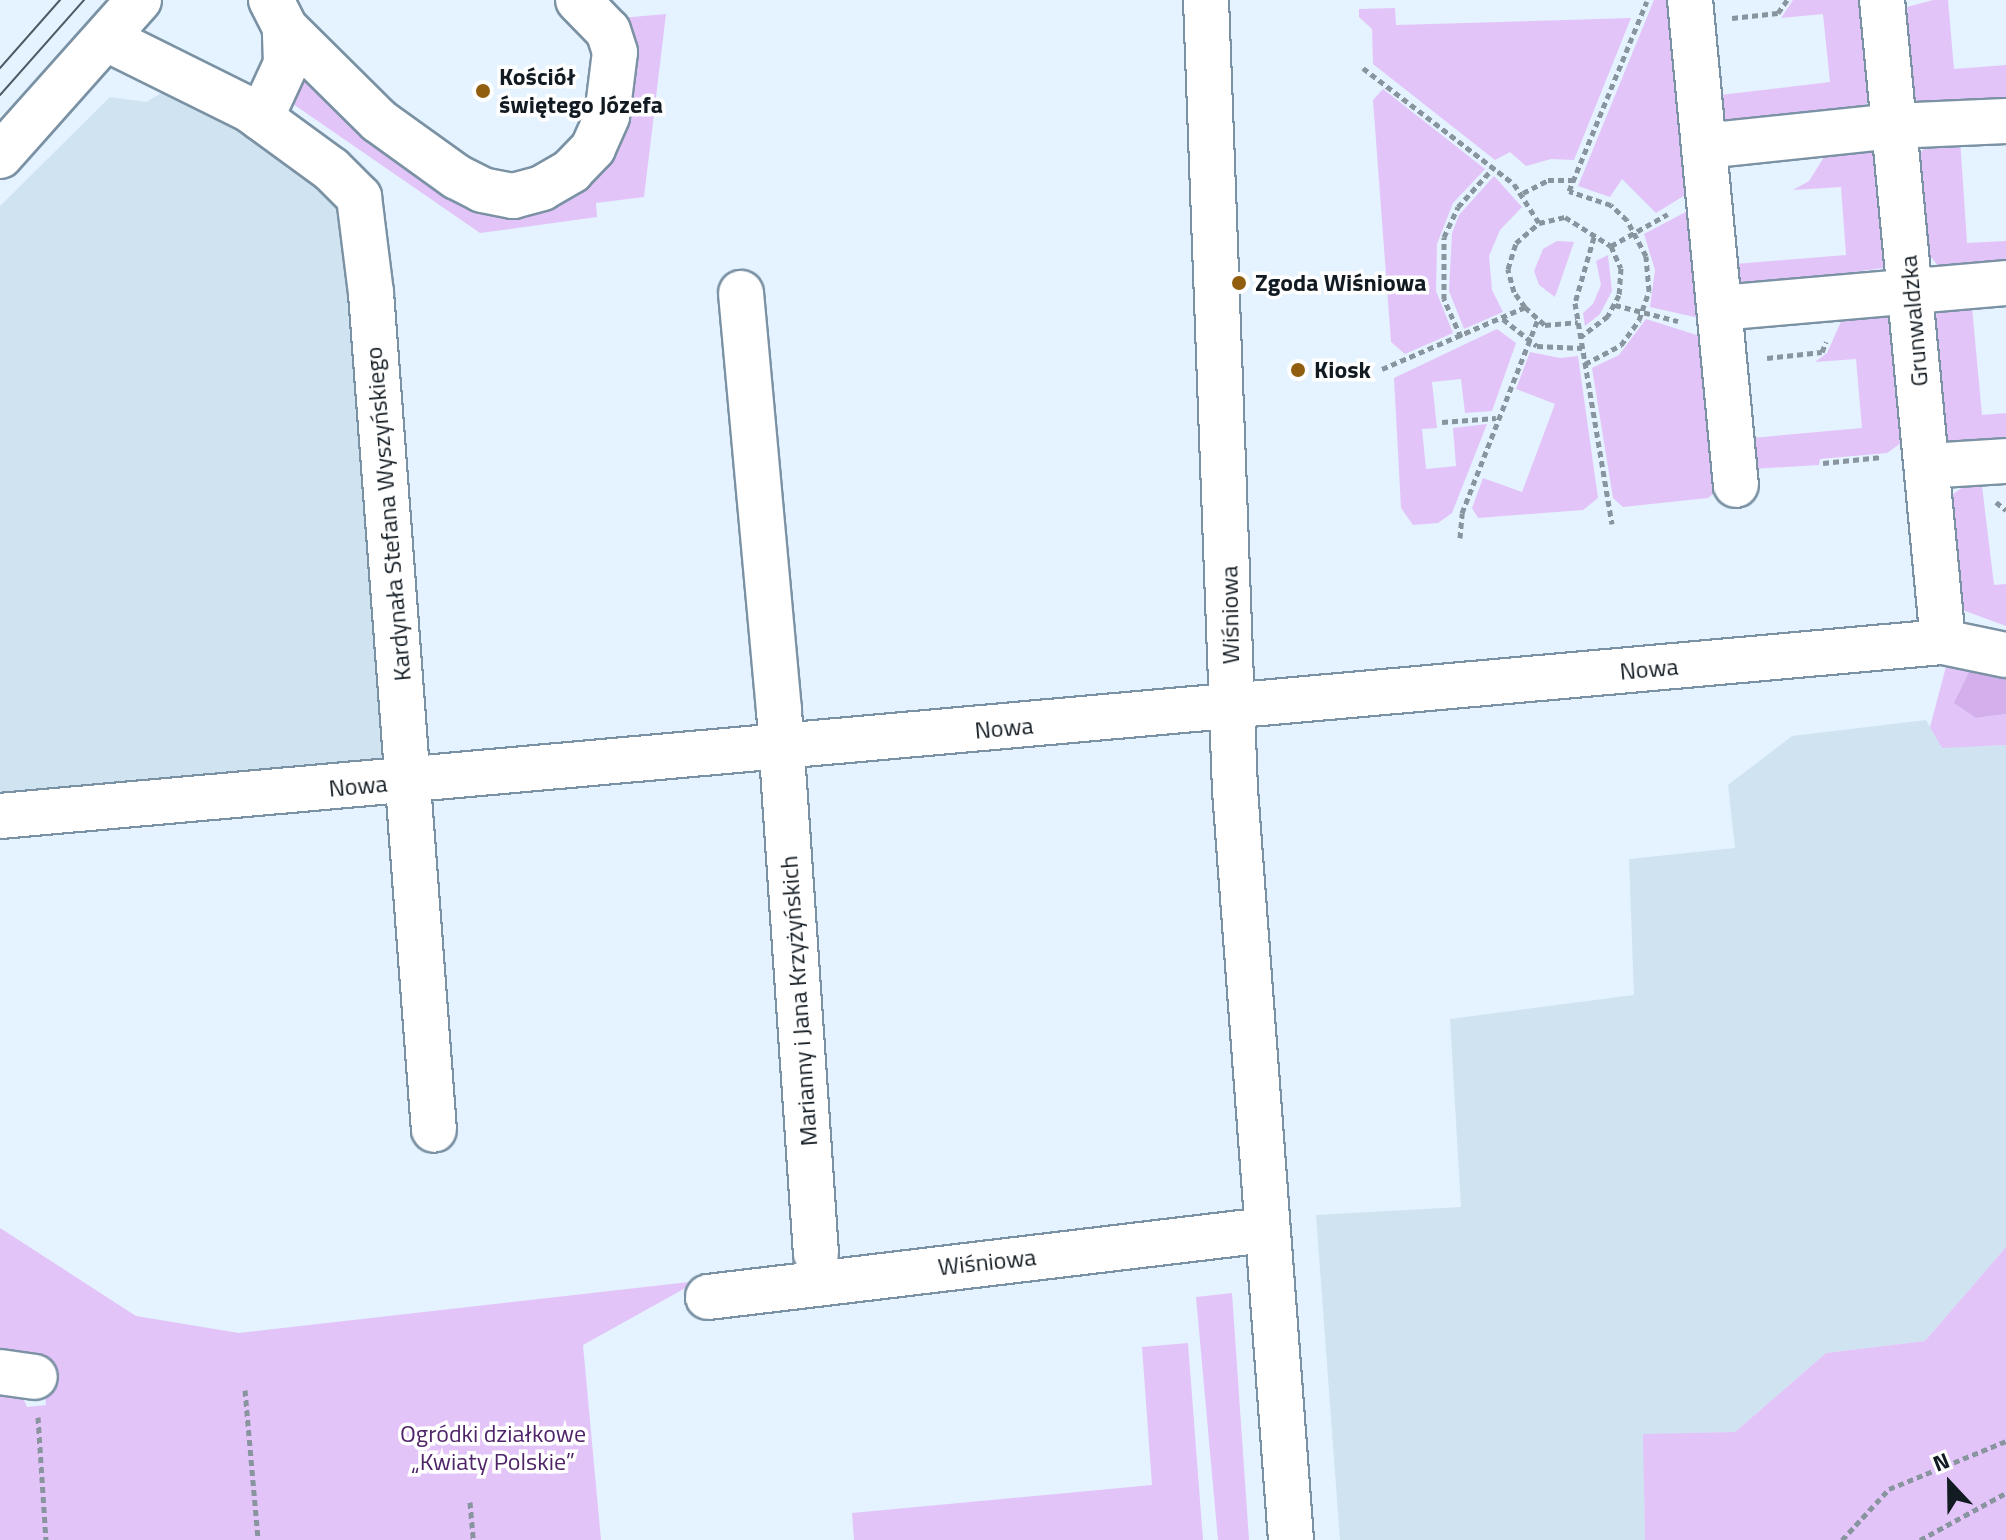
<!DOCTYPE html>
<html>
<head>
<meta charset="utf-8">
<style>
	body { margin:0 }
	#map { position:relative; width:2006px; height:1540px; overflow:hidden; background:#e4f3ff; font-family:"Titillium Web",sans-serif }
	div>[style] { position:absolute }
	.built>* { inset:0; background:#d0e3f1 }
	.green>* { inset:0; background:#e3c4f9 }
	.forest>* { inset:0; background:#d3b0eb }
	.path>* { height:5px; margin-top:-2.5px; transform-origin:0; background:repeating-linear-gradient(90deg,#88959f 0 6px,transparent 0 10px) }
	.roads { filter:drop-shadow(2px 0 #7b92a4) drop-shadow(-2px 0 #7b92a4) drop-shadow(0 2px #7b92a4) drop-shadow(0 -2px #7b92a4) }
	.minor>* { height:44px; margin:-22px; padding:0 22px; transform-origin:22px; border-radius:22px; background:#fff }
	.tram>* { height:2px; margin:-1px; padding:0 1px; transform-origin:1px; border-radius:1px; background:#4f5a62 }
	.dots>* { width:22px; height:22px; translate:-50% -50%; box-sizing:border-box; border:4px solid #fff; border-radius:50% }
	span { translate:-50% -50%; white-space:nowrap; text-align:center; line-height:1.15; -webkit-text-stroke:7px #fff; paint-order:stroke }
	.poi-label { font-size:24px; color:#121b22; font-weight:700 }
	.left { translate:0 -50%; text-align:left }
	.street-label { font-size:24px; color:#121b22 }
	.park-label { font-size:24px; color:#4f2468 }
	.north { position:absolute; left:1910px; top:1444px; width:80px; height:80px; -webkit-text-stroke:6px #fff; paint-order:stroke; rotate:338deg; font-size:22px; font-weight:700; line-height:32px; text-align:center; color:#121b22 }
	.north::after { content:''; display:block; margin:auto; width:28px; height:36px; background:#121b22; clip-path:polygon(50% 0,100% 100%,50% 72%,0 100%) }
</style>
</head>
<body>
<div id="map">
	<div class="built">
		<div style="clip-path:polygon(170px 88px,243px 119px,341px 195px,397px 771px,0 802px,0 206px,110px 97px,146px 102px)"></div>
		<div style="clip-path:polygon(1926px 720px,1942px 747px,2006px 745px,2006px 1247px,1925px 1341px,1826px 1353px,1735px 1432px,1644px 1435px,1645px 1540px,1340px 1540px,1316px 1215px,1461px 1207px,1450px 1019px,1634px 995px,1629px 859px,1735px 848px,1728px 785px,1792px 736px)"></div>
	</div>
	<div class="green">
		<div style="clip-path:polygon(1654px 0,1677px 0,1695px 189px,1656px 213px,1622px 179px,1610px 197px,1578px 186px)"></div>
		<div style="clip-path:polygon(1793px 0,1862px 0,1872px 99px,1858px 111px,1711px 125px,1720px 95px,1830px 82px,1823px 14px,1781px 18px)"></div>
		<div style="clip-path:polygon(1933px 0,1948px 0,1954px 69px,2006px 65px,2006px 110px,1918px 103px,1912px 89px,1907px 7px)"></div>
		<div style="clip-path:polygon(1395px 8px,1396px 25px,1631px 18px,1574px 160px,1551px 159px,1526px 166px,1510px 152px,1495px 160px,1373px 64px,1372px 29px,1359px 17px,1359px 9px)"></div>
		<div style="clip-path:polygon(666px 14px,644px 197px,596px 203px,597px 217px,480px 233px,283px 97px,303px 63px,443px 187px,566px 192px,621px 18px)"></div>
		<div style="clip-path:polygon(1383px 89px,1485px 169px,1453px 203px,1437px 244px,1436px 291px,1453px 333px,1405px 354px,1391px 342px,1373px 100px)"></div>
		<div style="clip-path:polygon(1960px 139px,1967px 243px,2006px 241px,2006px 272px,1939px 267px,1927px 252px,1920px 154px,1929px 142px)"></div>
		<div style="clip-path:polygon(1867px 150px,1875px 155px,1888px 262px,1884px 268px,1731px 288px,1735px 264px,1846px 255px,1841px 187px,1793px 190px,1809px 181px,1826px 154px)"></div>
		<div style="clip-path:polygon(1494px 176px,1522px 207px,1500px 230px,1489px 256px,1492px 290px,1503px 312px,1464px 329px,1449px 291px,1452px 233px,1459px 215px)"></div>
		<div style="clip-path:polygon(1697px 206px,1708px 320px,1650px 307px,1655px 270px,1644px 234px)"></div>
		<div style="clip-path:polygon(1557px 241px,1574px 242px,1555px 297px,1539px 285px,1534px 271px,1543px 249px)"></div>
		<div style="clip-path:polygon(1608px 255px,1612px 291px,1600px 314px,1585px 326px,1583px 313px,1593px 304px,1601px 285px,1596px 261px)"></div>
		<div style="clip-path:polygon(1972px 307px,1982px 415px,2006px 413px,2006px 451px,1943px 440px,1932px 322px,1940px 308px)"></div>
		<div style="clip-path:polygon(1885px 313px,1891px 317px,1901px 443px,1887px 453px,1820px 459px,1819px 465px,1752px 469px,1751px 438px,1862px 428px,1856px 359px,1815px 362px,1827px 353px,1844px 315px)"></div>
		<div style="clip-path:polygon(1646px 319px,1706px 338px,1720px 488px,1708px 498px,1623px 507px,1613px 498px,1592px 368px,1619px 355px)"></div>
		<div style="clip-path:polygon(1497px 329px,1516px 343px,1492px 411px,1465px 413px,1461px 379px,1432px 382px,1437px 428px,1422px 429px,1426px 469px,1456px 466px,1453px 428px,1487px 424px,1452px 513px,1438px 523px,1413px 525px,1401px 508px,1394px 378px)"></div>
		<div style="clip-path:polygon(1530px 352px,1560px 358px,1578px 356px,1598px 498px,1583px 510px,1478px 518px,1472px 508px,1483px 478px,1522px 492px,1555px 404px,1516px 389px)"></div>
		<div style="clip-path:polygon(1982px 486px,1994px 585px,2006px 584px,2006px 626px,1957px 608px,1949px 497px,1963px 487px)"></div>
		<div style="clip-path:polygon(1948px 659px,1991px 669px,1976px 718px,2006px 714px,2006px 745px,1942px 748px,1930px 727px)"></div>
		<div style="clip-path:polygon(0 1228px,136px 1316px,239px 1333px,698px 1281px,583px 1345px,601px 1540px,0 1540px,0 1384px,18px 1386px,27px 1407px,46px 1405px,43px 1370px,0 1361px)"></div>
		<div style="clip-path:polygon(2006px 1247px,2006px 1540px,1645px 1540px,1643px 1434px,1735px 1432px,1826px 1353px,1925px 1341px)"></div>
		<div style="clip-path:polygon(1232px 1293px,1249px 1540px,1218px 1540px,1196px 1297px)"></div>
		<div style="clip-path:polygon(1188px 1343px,1203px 1540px,854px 1540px,852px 1513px,1152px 1485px,1142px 1347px)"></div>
	</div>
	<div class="forest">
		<div style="clip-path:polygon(1991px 669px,2006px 672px,2006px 714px,1976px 718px,1954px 703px,1969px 672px)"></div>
	</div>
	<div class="path">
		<div style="left:1732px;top:18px;width:46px;rotate:-6.2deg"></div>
		<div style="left:1778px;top:13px;width:16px;rotate:-55deg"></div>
		<div style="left:1363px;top:68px;width:190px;rotate:37.5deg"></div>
		<div style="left:1514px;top:184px;width:46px;rotate:57.3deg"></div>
		<div style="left:1523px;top:193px;width:28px;rotate:-27deg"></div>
		<div style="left:1548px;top:180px;width:26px"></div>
		<div style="left:1594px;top:237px;width:69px;rotate:106.1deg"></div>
		<div style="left:1575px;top:303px;width:224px;rotate:80.5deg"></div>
		<div style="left:1611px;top:246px;width:65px;rotate:-29.3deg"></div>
		<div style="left:1615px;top:305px;width:65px;rotate:14.3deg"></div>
		<div style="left:1525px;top:307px;width:27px;rotate:42deg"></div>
		<div style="left:1545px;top:325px;width:33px;rotate:-5deg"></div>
		<div style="left:1503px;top:319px;width:43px;rotate:38.5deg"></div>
		<div style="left:1537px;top:346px;width:45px;rotate:2.5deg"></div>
		<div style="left:1461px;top:337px;width:42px;rotate:-114.1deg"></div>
		<div style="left:1444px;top:299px;width:62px;rotate:-90deg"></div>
		<div style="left:1444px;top:237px;width:33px;rotate:-65deg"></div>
		<div style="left:1458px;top:207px;width:54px;rotate:-48deg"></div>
		<div style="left:1767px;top:358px;width:55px;rotate:-6.2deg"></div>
		<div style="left:1822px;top:352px;width:11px;rotate:-68deg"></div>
		<div style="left:1585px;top:364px;width:41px;rotate:-27.8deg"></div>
		<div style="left:1621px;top:345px;width:31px;rotate:-54deg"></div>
		<div style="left:1639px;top:320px;width:31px;rotate:-71deg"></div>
		<div style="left:1649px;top:291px;width:35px;rotate:-95deg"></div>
		<div style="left:1646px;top:256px;width:41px;rotate:-117.8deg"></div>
		<div style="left:1627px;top:220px;width:22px;rotate:-137deg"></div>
		<div style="left:1611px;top:205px;width:44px;rotate:-161.6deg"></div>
		<div style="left:1569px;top:191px;width:205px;rotate:-67.7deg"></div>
		<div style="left:1382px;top:369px;width:156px;rotate:-23.4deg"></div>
		<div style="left:1525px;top:307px;width:19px;rotate:-126deg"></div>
		<div style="left:1514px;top:292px;width:24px;rotate:-105deg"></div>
		<div style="left:1508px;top:269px;width:27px;rotate:-73deg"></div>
		<div style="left:1516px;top:243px;width:30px;rotate:-41deg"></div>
		<div style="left:1539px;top:223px;width:27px;rotate:-13deg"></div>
		<div style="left:1565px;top:217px;width:54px;rotate:32.2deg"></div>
		<div style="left:1611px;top:246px;width:24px;rotate:66deg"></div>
		<div style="left:1621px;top:268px;width:27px;rotate:94deg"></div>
		<div style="left:1619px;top:295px;width:24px;rotate:118deg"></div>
		<div style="left:1608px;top:316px;width:34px;rotate:143deg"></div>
		<div style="left:1442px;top:422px;width:54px;rotate:-4.2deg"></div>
		<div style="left:1823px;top:463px;width:59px;rotate:-5.8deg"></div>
		<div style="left:1996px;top:502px;width:13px;rotate:39deg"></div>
		<div style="left:1460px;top:538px;width:25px;rotate:-85deg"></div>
		<div style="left:1462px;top:513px;width:208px;rotate:-68.6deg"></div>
		<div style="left:245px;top:1390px;width:151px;rotate:85deg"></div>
		<div style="left:38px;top:1417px;width:123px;rotate:86.3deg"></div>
		<div style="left:470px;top:1502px;width:38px;rotate:85deg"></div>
		<div style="left:1842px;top:1540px;width:69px;rotate:-47.3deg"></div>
		<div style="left:1889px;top:1489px;width:126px;rotate:-22.3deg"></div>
		<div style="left:1920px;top:1540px;width:98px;rotate:-28.7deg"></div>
	</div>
	<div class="roads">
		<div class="minor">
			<div style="left:271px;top:0;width:31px;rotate:63deg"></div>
			<div style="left:285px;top:28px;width:132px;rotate:44.7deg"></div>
			<div style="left:379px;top:121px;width:96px;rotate:35.7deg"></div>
			<div style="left:457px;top:177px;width:28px;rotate:27deg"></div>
			<div style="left:482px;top:190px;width:32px;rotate:11deg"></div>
			<div style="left:513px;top:196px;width:30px;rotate:-15deg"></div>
			<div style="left:542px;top:188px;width:34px;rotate:-30deg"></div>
			<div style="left:571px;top:171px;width:32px;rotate:-46deg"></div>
			<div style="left:593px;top:148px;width:35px;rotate:-66deg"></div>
			<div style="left:607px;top:116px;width:64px;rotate:-82.9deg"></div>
			<div style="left:615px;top:52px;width:22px;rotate:-108deg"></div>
			<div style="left:608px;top:31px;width:43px;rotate:-134.1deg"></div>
			<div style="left:1206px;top:0;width:791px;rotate:87.9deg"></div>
			<div style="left:1235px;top:790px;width:752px;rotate:85.73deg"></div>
			<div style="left:1690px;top:0;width:487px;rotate:84.6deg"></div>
			<div style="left:1882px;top:0;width:645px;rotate:84.57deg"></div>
			<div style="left:107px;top:39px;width:160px;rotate:26.4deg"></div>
			<div style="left:250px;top:110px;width:100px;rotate:36.1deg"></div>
			<div style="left:331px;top:169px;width:40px;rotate:45deg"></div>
			<div style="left:359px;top:197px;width:97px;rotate:82.9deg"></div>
			<div style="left:371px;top:293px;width:839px;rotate:85.7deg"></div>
			<div style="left:261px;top:118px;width:60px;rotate:-65.2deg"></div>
			<div style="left:286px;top:64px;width:36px;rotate:-92deg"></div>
			<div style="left:1704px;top:146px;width:190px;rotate:-6deg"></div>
			<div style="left:1893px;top:126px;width:113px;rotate:-2.5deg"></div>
			<div style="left:0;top:156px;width:209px;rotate:-48.3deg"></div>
			<div style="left:741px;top:293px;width:419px;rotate:84.8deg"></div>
			<div style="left:779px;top:710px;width:545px;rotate:86.11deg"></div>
			<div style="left:1720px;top:308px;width:287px;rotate:-5deg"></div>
			<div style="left:1927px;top:466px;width:79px;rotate:-3.6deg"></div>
			<div style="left:0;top:816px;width:1951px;rotate:-5.12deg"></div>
			<div style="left:1943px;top:642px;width:64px;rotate:11.7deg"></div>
			<div style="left:708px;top:1297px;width:562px;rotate:-6.85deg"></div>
			<div style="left:0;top:1372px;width:35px;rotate:8deg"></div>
		</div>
	</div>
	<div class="tram">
		<div style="left:0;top:68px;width:91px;rotate:-48.6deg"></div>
		<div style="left:0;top:95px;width:127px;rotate:-48.5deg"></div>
	</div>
	<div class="dots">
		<div style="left:483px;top:91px;background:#915d0f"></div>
		<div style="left:1239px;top:283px;background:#915d0f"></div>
		<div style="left:1298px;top:370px;background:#915d0f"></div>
	</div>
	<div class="poi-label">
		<span class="left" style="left:499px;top:91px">Kościół<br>świętego Józefa</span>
		<span class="left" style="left:1255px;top:283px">Zgoda Wiśniowa</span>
		<span class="left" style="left:1314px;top:370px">Kiosk</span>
	</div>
	<div class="street-label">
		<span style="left:1914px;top:321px;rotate:-95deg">Grunwaldzka</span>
		<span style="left:388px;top:514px;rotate:-95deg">Kardynała Stefana Wyszyńskiego</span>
		<span style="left:1230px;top:615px;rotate:-91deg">Wiśniowa</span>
		<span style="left:1649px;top:669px;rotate:-5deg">Nowa</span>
		<span style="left:1004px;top:728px;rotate:-5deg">Nowa</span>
		<span style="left:358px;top:786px;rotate:-5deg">Nowa</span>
		<span style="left:799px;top:1001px;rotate:-94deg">Marianny i Jana Krzyżyńskich</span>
		<span style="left:987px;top:1262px;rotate:-6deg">Wiśniowa</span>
	</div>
	<div class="park-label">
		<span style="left:493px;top:1448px">Ogródki działkowe<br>„Kwiaty Polskie”</span>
	</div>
	<div class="north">N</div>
</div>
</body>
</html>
